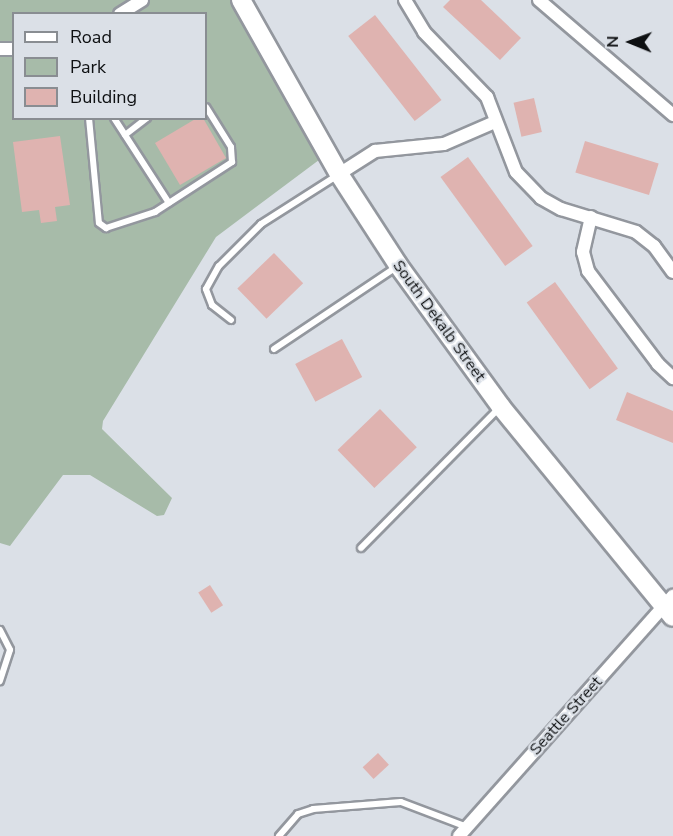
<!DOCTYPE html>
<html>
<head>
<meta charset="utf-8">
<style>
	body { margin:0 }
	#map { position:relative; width:673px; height:836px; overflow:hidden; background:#dbe0e7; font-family:"Nunito Sans",sans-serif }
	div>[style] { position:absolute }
	.green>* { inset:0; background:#a7bba9 }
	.building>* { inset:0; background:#dfb3b0; transform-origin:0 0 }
	.roads { filter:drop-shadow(2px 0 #93979e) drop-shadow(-2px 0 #93979e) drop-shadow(0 2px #93979e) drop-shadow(0 -2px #93979e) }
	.service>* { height:6px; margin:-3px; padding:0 3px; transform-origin:3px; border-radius:3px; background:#fff }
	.minor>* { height:12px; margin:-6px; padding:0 6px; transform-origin:6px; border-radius:6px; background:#fff }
	.secondary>* { height:18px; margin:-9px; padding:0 9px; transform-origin:9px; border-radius:9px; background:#fff }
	span { translate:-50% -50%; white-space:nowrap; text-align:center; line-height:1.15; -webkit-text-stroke:4.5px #dbe0e7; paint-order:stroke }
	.street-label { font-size:16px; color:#0e1012 }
	.legend { position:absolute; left:12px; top:12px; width:195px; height:108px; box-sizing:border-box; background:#dbe0e7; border:2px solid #898d92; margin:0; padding:8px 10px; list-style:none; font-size:18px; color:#0e1012 }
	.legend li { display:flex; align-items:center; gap:12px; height:30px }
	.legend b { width:30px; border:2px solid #898d92 }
	.north { position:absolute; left:601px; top:12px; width:60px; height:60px; -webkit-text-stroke:4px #dbe0e7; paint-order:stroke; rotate:271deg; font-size:16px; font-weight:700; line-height:24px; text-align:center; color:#0e1012 }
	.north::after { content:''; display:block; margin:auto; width:21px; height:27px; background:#0e1012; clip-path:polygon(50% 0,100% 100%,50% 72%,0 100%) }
</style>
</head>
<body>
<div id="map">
	<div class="green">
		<div style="clip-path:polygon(evenodd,0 0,241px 0,327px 154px,216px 237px,103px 421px,102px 429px,172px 498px,164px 515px,157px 516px,90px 475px,63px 475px,10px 546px,0 543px,0 0,14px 14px,206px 14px,206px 118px,14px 118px,14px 14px)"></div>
	</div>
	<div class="building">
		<div style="clip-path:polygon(450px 0,481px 0,521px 38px,500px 60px,443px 7px)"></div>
		<div style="left:375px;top:15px;width:108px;height:34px;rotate:52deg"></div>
		<div style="left:534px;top:98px;width:35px;height:21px;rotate:77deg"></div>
		<div style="clip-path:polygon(197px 118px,203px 118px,226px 158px,180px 185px,155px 143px)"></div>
		<div style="clip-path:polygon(60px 136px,70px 205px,55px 207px,57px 221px,41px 223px,39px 210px,22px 212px,13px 142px)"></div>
		<div style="left:585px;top:141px;width:77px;height:33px;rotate:17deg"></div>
		<div style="left:468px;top:157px;width:110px;height:34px;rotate:54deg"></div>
		<div style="left:274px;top:253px;width:42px;height:51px;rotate:46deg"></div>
		<div style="left:555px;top:282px;width:107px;height:35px;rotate:54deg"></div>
		<div style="left:342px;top:339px;width:43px;height:53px;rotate:62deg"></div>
		<div style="clip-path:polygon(627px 392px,673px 411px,673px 443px,616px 420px)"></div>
		<div style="left:380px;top:409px;width:53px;height:59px;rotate:46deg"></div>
		<div style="left:210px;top:585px;width:24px;height:14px;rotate:57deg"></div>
		<div style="left:378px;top:753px;width:16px;height:21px;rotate:47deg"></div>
	</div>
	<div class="roads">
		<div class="service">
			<div style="left:89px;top:118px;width:105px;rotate:84.6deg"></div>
			<div style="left:99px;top:223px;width:9px;rotate:36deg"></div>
			<div style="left:106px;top:228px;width:52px;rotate:-18.1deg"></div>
			<div style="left:155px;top:212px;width:92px;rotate:-33deg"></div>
			<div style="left:232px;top:162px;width:15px;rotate:-94deg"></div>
			<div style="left:231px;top:147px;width:47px;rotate:-122deg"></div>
			<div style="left:114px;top:118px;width:101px;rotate:57.1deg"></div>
			<div style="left:125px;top:135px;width:28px;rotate:-38deg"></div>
			<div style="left:231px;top:320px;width:24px;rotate:-142deg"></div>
			<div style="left:212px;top:305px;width:17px;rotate:-111deg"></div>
			<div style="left:206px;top:289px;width:26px;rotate:-61deg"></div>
			<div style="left:219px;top:266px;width:59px;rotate:-45deg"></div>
			<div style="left:261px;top:224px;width:91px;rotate:-32.5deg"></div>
			<div style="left:274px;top:349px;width:149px;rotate:-33.8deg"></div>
			<div style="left:361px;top:548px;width:195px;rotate:-45.4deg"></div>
			<div style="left:0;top:630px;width:22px;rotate:63deg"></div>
			<div style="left:10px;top:650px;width:33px;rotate:108deg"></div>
			<div style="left:279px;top:836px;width:29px;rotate:-49deg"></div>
			<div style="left:298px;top:814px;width:16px;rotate:-18deg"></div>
			<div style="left:313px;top:809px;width:88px;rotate:-4.5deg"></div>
			<div style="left:401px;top:802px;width:71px;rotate:20.7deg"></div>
		</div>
		<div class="minor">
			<div style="left:405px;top:0;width:37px;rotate:59deg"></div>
			<div style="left:424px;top:32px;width:91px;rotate:45.9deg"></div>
			<div style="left:487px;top:97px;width:80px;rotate:68.9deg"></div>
			<div style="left:516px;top:172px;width:36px;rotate:46deg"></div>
			<div style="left:541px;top:198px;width:23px;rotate:29deg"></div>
			<div style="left:561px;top:209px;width:78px;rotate:17deg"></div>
			<div style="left:636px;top:232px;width:23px;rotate:38deg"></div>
			<div style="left:654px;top:246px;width:32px;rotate:54deg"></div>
			<div style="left:539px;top:0;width:177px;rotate:40.6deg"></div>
			<div style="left:120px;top:14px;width:26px;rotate:-32deg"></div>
			<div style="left:0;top:49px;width:14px"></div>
			<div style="left:339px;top:174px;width:43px;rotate:-32.6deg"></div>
			<div style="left:375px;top:151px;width:69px;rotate:-5.8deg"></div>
			<div style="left:444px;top:144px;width:56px;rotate:-23.3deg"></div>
			<div style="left:591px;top:217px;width:36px;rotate:103deg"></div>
			<div style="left:583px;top:252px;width:20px;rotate:75deg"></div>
			<div style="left:588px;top:271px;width:116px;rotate:53deg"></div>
			<div style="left:658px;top:364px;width:21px;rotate:43deg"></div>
			<div style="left:459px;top:836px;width:322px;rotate:-48.3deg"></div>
		</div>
		<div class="secondary">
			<div style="left:241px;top:0;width:200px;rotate:60.6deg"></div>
			<div style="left:339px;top:174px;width:108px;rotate:57deg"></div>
			<div style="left:398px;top:265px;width:175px;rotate:54deg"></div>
			<div style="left:501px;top:407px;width:271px;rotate:50.7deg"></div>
		</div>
	</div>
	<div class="street-label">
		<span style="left:439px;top:321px;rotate:54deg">South Dekalb Street</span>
		<span style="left:566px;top:716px;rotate:-48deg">Seattle Street</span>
	</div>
	<ul class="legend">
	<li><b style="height:8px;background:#fff"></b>Road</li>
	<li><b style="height:16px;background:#a7bba9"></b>Park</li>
	<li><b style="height:16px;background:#dfb3b0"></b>Building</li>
	</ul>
	<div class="north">N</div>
</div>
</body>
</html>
